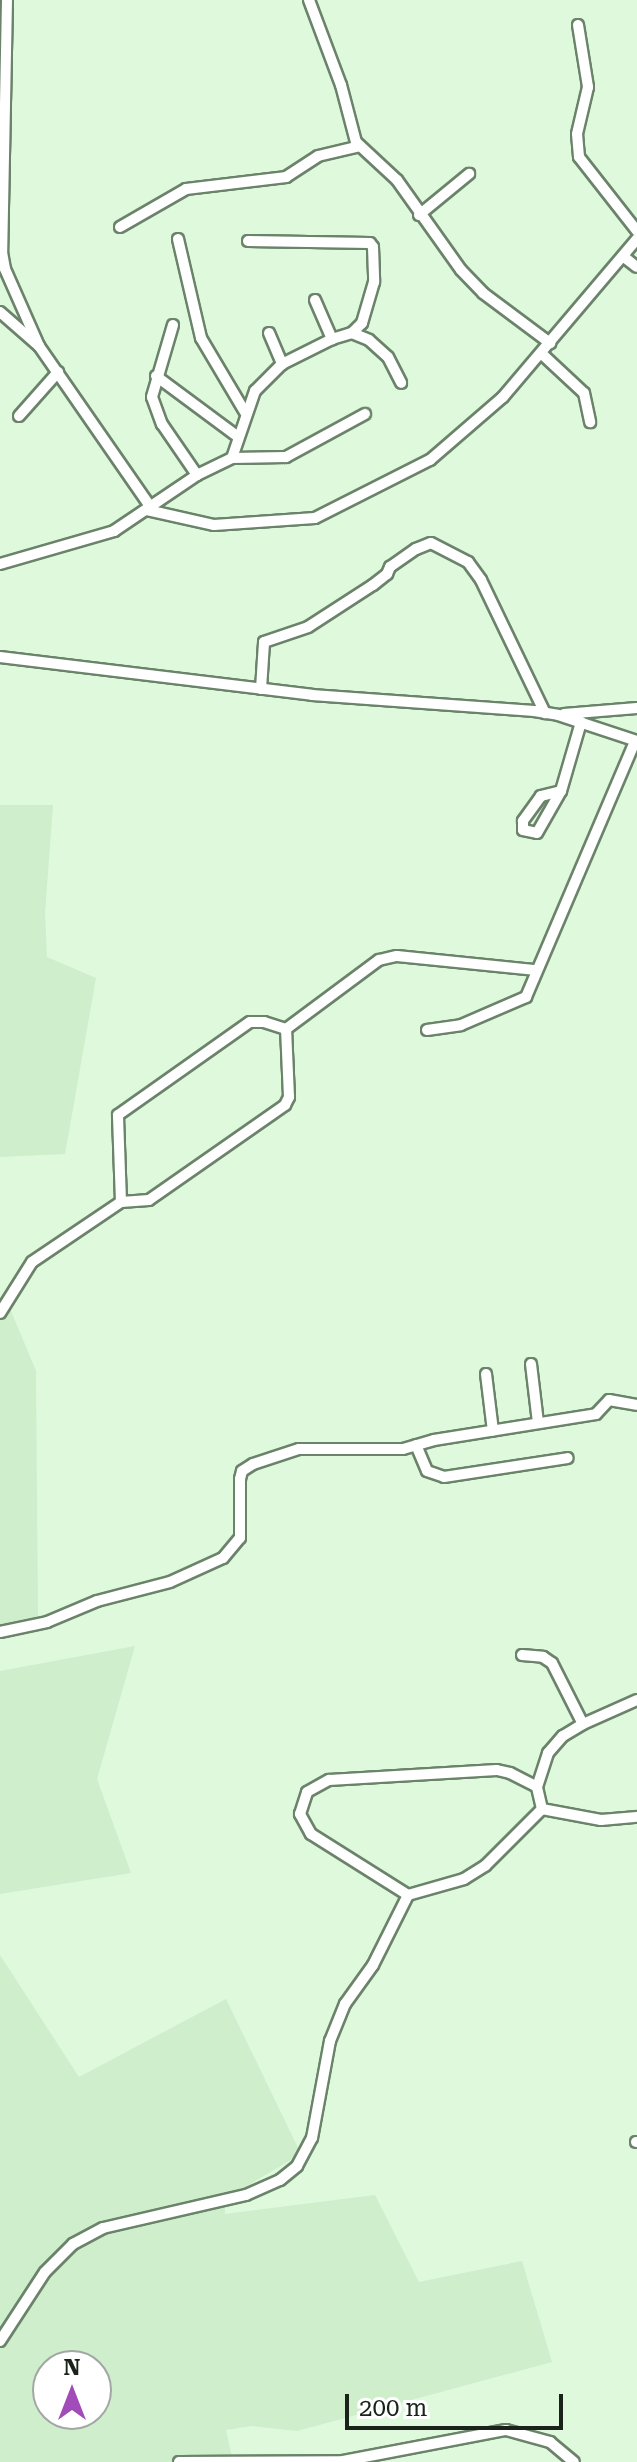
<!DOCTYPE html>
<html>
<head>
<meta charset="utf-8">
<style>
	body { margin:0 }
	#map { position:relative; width:637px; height:2462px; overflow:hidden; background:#dff9dd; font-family:"Roboto Serif",serif }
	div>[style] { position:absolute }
	.built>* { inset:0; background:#ceeecc }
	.roads { filter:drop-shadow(2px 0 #6b836a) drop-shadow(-2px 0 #6b836a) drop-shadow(0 2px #6b836a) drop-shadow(0 -2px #6b836a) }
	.minor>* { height:10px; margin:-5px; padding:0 5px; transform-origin:5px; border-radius:5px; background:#fff }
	span { translate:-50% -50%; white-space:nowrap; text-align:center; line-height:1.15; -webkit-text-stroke:6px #fff; paint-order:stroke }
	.north { position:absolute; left:32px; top:2350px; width:80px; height:80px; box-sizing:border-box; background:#fff; border:2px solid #a3a7a3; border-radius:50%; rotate:0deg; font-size:22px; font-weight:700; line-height:32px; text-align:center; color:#192319 }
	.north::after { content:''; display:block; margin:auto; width:28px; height:36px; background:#a24cba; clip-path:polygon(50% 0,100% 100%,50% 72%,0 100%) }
	.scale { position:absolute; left:345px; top:2394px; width:218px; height:36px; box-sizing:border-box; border:4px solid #192319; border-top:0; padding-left:10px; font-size:24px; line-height:28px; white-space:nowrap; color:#192319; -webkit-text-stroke:6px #fff; paint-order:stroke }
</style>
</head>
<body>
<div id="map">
	<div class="built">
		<div style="clip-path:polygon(0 805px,53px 805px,45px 913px,47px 957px,96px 978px,65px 1154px,0 1157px)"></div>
		<div style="clip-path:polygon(0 1311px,11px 1311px,36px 1371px,38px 1620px,0 1627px)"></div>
		<div style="clip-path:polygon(135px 1646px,97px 1779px,131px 1873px,0 1894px,0 1671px)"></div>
		<div style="clip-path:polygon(evenodd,0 1955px,79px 2077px,226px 1999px,301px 2154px,225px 2199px,225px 2214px,375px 2195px,419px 2282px,522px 2261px,552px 2362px,297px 2431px,252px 2426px,226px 2430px,233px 2462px,0 2462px,0 1955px,48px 2366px,96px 2366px,96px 2414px,48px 2414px,48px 2366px)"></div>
	</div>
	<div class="roads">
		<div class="minor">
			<div style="left:7px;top:0;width:252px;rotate:91.1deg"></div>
			<div style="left:2px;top:252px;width:17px;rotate:80deg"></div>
			<div style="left:5px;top:269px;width:84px;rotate:66.2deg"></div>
			<div style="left:309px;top:0;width:91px;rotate:69.4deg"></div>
			<div style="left:341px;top:85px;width:59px;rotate:75.3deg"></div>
			<div style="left:356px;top:142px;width:56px;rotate:42.8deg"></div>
			<div style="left:397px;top:180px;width:110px;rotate:54.6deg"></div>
			<div style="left:461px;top:270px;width:32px;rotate:46deg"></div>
			<div style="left:483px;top:293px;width:84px;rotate:36.7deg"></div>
			<div style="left:578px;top:25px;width:63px;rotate:80.8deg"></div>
			<div style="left:588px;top:87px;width:48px;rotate:103.2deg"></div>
			<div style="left:577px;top:134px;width:23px;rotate:85deg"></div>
			<div style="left:579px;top:157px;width:94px;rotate:51.9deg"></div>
			<div style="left:419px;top:215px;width:65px;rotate:-39.4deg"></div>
			<div style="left:120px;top:227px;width:76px;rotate:-29.9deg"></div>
			<div style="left:186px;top:189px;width:101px;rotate:-6.8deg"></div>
			<div style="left:286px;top:177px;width:38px;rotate:-33deg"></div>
			<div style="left:318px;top:156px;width:43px;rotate:-13.4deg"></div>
			<div style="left:178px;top:239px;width:102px;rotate:76.9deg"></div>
			<div style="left:201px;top:338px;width:86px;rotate:59.3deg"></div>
			<div style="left:248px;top:241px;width:122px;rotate:0.9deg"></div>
			<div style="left:370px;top:243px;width:5px;rotate:53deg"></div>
			<div style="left:373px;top:247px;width:35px;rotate:88deg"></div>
			<div style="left:374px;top:282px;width:43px;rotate:106.3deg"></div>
			<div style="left:362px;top:323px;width:14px;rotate:135deg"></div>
			<div style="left:624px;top:257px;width:16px;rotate:38deg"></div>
			<div style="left:315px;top:300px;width:43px;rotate:66.4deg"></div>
			<div style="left:0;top:312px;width:52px;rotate:41.1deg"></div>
			<div style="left:39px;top:346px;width:197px;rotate:55.3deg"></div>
			<div style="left:173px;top:325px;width:75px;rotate:106.3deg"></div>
			<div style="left:152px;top:397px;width:29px;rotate:70deg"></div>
			<div style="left:162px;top:424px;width:62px;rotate:55.5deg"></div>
			<div style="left:269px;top:333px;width:34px;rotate:67deg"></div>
			<div style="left:542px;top:354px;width:57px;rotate:42.9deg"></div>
			<div style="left:584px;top:393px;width:30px;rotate:78deg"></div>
			<div style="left:156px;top:376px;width:102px;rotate:36.6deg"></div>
			<div style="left:19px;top:416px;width:59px;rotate:-48.4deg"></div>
			<div style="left:232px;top:458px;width:71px;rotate:-71.1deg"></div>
			<div style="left:255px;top:391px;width:38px;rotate:-45deg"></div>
			<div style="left:282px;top:364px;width:56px;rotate:-26.6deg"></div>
			<div style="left:332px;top:339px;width:21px;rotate:-17deg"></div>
			<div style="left:352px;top:333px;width:18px;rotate:22deg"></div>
			<div style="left:369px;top:340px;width:25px;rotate:42deg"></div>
			<div style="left:388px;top:357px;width:29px;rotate:63deg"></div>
			<div style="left:147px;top:510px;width:69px;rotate:12.6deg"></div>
			<div style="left:214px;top:525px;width:101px;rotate:-4deg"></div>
			<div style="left:315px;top:518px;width:129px;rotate:-26.8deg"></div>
			<div style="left:430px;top:460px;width:96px;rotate:-40.8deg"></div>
			<div style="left:503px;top:397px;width:207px;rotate:-49.7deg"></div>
			<div style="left:0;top:564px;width:119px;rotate:-16.1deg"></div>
			<div style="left:114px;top:531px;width:100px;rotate:-34deg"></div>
			<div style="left:197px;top:475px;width:39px;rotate:-26deg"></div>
			<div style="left:232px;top:458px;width:54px;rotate:-1.1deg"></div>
			<div style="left:286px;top:457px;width:90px;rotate:-28.6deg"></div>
			<div style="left:0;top:657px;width:314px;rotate:6.9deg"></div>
			<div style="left:312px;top:695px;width:223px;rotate:4.1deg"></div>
			<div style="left:534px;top:711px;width:24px;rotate:9deg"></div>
			<div style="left:558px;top:715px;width:83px;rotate:18.2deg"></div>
			<div style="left:261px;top:689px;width:47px;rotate:-86.3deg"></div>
			<div style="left:264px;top:642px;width:46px;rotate:-18.8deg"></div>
			<div style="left:308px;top:627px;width:77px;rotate:-32.9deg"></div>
			<div style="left:373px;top:585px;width:18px;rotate:-38deg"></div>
			<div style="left:387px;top:574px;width:8px;rotate:-67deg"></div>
			<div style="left:390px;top:567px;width:32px;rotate:-35deg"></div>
			<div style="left:416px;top:549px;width:16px;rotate:-22deg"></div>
			<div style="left:431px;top:543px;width:42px;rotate:27.2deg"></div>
			<div style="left:468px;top:562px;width:22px;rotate:54deg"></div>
			<div style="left:481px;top:580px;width:148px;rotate:64.3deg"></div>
			<div style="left:564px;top:714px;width:73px;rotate:-4.7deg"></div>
			<div style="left:561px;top:791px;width:21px;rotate:166deg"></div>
			<div style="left:541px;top:796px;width:31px;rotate:126deg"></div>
			<div style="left:523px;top:821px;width:9px;rotate:90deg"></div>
			<div style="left:523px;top:830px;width:14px;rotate:12deg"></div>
			<div style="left:537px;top:833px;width:48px;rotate:-60.3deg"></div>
			<div style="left:561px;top:791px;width:72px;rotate:-73.8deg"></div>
			<div style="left:427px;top:1030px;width:34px;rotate:-8deg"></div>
			<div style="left:461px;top:1025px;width:71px;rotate:-23.3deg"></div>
			<div style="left:526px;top:997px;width:278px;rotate:-66.9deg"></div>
			<div style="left:121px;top:1202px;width:87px;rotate:-92deg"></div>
			<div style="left:118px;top:1115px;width:161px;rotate:-35.2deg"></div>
			<div style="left:250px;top:1022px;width:14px"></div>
			<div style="left:264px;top:1022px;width:23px;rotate:18deg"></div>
			<div style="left:0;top:1313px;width:60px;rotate:-57.9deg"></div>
			<div style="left:32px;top:1262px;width:107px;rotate:-34deg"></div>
			<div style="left:121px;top:1202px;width:28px;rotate:-4deg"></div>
			<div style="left:149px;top:1200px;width:166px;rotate:-34.9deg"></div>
			<div style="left:285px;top:1105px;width:9px;rotate:-63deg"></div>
			<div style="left:289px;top:1097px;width:68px;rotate:-92.5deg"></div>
			<div style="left:286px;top:1029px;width:116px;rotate:-36.6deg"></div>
			<div style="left:379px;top:960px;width:18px;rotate:-13deg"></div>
			<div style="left:397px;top:956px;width:140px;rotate:5.8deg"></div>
			<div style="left:531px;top:1364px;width:59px;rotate:83.2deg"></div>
			<div style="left:486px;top:1374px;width:57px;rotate:83deg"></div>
			<div style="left:416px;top:1445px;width:28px;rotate:67deg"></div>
			<div style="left:427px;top:1471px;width:18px;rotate:19deg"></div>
			<div style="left:444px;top:1477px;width:125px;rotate:-8.7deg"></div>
			<div style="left:0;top:1632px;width:48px;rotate:-12deg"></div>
			<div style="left:47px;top:1622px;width:54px;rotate:-22.8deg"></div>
			<div style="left:97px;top:1601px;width:75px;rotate:-14.6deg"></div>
			<div style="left:170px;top:1582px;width:58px;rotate:-24.4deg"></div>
			<div style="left:223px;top:1558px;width:26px;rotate:-50deg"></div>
			<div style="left:240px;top:1538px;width:59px;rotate:-90deg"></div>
			<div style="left:240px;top:1479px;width:8px;rotate:-76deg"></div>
			<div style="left:242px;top:1471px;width:13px;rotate:-32deg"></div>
			<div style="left:253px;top:1464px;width:48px;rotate:-18.1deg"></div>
			<div style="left:299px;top:1449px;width:104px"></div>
			<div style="left:403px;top:1449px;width:32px;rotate:-16deg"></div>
			<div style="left:434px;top:1440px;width:164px;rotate:-9.1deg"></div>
			<div style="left:596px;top:1414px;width:19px;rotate:-47deg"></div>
			<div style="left:609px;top:1400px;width:28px;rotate:10deg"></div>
			<div style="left:522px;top:1655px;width:21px;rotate:5deg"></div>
			<div style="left:543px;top:1657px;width:11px;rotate:34deg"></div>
			<div style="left:552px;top:1663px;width:68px;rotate:63.1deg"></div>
			<div style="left:542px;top:1809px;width:23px;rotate:-103deg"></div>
			<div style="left:537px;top:1787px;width:36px;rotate:-72deg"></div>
			<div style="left:548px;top:1753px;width:23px;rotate:-49deg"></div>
			<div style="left:563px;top:1736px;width:23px;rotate:-31deg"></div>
			<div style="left:583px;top:1724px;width:59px;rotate:-24deg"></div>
			<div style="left:542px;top:1809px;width:60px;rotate:10.6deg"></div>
			<div style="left:601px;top:1820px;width:36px;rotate:-5deg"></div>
			<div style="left:408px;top:1895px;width:115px;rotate:-147.8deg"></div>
			<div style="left:311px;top:1834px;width:23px;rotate:-119deg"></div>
			<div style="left:300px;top:1814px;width:23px;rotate:-72deg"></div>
			<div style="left:307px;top:1792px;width:25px;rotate:-29deg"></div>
			<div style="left:329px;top:1780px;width:168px;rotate:-3.4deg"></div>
			<div style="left:497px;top:1770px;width:13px;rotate:13deg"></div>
			<div style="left:510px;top:1773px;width:30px;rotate:27deg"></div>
			<div style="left:636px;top:2142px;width:1px"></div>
			<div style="left:0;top:2341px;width:82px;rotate:-56.9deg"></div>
			<div style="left:45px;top:2272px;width:40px;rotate:-45deg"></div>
			<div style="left:73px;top:2244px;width:34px;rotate:-28deg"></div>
			<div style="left:103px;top:2228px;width:147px;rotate:-13deg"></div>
			<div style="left:246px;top:2195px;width:37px;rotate:-24deg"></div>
			<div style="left:280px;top:2180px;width:22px;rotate:-39deg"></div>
			<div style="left:297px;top:2166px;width:32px;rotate:-62deg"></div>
			<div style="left:312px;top:2138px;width:99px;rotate:-79.5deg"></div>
			<div style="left:330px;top:2041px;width:40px;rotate:-68deg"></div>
			<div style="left:345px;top:2004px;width:48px;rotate:-54.3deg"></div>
			<div style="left:373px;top:1965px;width:78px;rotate:-63.4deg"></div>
			<div style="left:408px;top:1895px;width:58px;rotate:-15.9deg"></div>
			<div style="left:464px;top:1879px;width:25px;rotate:-32deg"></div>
			<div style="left:485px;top:1866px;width:81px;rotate:-45deg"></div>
			<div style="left:179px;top:2462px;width:164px;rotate:-0.3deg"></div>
			<div style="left:343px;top:2461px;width:166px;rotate:-10.8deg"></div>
			<div style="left:506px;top:2430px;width:46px;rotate:15.3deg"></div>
			<div style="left:550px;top:2442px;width:31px;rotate:40deg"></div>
		</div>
	</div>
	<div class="north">N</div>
	<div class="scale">200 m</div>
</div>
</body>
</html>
